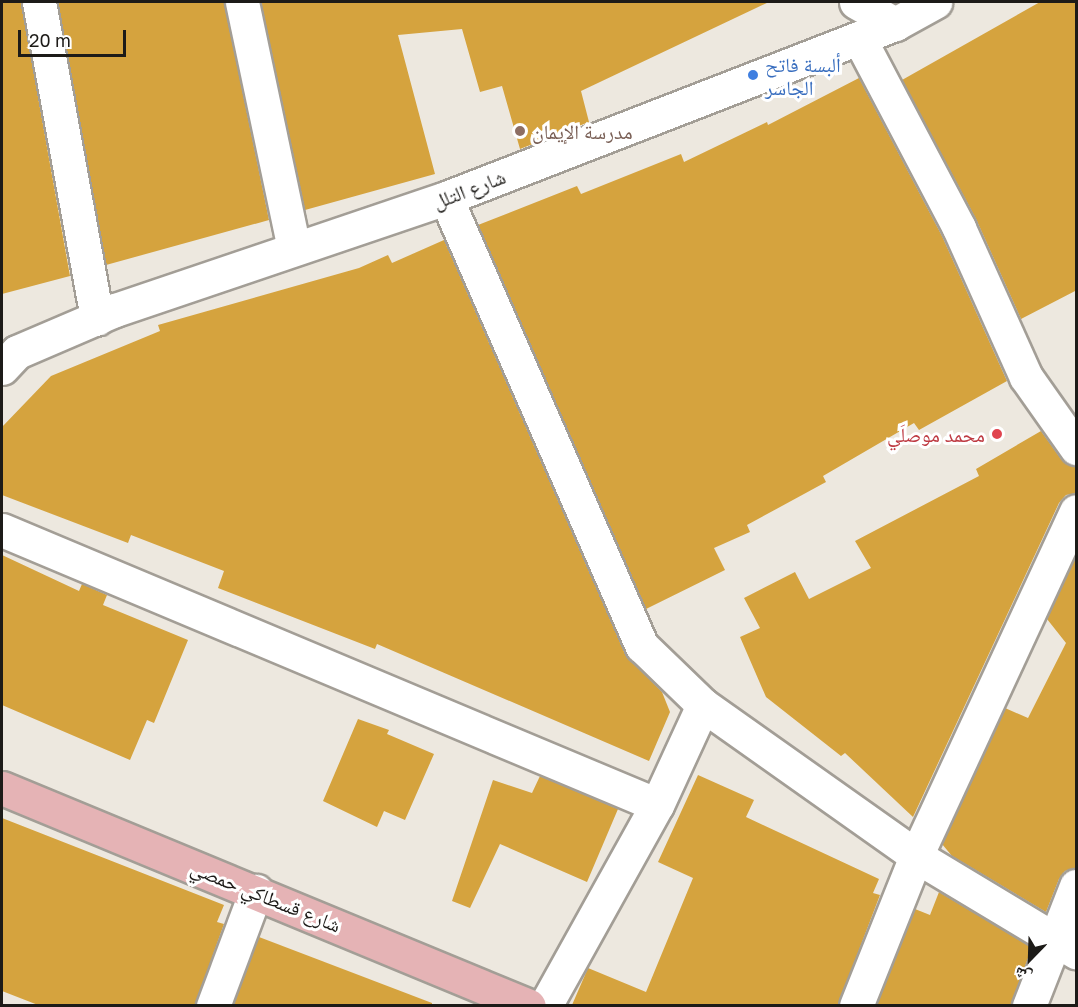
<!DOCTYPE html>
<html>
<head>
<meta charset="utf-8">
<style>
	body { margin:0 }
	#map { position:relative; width:1078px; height:1007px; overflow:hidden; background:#ede8df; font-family:"Golos Text","Noto Naskh Arabic",sans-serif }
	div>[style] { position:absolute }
	.building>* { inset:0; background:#d5a33e }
	.roads { filter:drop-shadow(2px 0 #a39e96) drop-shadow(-2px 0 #a39e96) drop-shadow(0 2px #a39e96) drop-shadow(0 -2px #a39e96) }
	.minor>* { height:33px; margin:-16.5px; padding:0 16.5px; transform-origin:16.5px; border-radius:16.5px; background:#fff }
	.major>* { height:33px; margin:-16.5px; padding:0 16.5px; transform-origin:16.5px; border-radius:16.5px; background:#e5b3b5 }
	.dots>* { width:16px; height:16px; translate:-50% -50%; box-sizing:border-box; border:3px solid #fff; border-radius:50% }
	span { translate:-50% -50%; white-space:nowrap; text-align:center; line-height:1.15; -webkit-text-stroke:6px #fff; paint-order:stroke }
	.shop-label { font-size:20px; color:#366cbe }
	.left { translate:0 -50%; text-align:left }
	.education-label { font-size:20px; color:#785e54 }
	.street-label { font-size:20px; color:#1d1b18 }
	.health-label { font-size:20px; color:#be3a42 }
	.right { translate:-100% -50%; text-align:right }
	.frame { position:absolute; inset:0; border:3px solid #1d1b18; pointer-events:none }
	.north { position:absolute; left:1000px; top:929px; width:60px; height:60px; -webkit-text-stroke:4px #fff; paint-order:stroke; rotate:203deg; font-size:16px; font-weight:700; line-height:24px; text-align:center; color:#1d1b18 }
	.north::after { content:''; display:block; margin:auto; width:21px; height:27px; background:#1d1b18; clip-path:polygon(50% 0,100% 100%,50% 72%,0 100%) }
	.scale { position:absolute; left:18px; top:30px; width:108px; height:27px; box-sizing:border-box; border:3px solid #1d1b18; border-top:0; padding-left:8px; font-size:18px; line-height:21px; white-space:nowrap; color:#1d1b18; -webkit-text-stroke:4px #fff; paint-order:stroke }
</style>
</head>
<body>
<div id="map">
	<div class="building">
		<div style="clip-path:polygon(2px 2px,21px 2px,70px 276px,2px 294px)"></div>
		<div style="clip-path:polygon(58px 2px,224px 2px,269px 220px,106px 265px)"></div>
		<div style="clip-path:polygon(261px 2px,769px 2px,581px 91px,589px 122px,520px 149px,502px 86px,480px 92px,462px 29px,398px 35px,435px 174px,305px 210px)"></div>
		<div style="clip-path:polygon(1040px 2px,1077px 2px,1077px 290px,1021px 319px,976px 219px,902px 80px)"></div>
		<div style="clip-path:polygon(859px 78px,942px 236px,1007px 381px,919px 430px,914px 423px,823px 476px,826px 482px,747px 525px,750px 532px,714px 548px,725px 570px,646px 609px,478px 225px,577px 186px,581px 194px,681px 154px,684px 162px,767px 122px,768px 125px)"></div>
		<div style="clip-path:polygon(444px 240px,625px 654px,662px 692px,670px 712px,649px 761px,377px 644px,375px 649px,218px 588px,224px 571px,131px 535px,128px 543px,2px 495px,2px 427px,51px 376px,160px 331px,158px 325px,359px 268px,388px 255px,392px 263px)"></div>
		<div style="clip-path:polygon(1041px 431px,1061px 459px,1077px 468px,1077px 493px,1066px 495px,1059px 503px,913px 817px,845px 753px,841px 756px,766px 697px,740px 637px,760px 628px,744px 598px,795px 572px,809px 599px,871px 568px,855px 541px,979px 476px,976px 469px)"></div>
		<div style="clip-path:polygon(1077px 554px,1077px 868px,1065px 871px,1059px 879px,1046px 912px,952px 856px,942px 844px,1005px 708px,1028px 718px,1066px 643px,1047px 619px)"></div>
		<div style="clip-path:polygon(2px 555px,79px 591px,82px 584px,107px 595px,103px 605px,188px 640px,154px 723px,147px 720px,130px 760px,2px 705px)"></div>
		<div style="clip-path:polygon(358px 719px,389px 730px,387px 734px,434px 754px,405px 820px,384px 811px,377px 827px,323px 801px)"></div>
		<div style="clip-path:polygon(698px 775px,754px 800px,746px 817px,879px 879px,873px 893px,880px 895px,838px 1005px,572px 1005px,588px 968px,646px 992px,693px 878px,658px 862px)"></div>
		<div style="clip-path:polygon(540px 776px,618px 809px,587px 882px,500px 844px,470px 908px,452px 901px,493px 780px,532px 793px)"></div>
		<div style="clip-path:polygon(2px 818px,224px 905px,217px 922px,224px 924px,195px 1005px,38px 1005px,2px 991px)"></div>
		<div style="clip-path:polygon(939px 892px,1032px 947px,1011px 1005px,876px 1005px,915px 909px,930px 915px)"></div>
		<div style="clip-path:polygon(259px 937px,432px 1003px,432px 1005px,233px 1005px)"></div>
	</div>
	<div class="roads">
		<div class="minor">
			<div style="left:39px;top:2px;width:322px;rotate:79.6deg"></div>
			<div style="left:242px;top:2px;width:252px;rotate:78.1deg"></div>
			<div style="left:856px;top:2px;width:45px;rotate:29.4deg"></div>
			<div style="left:859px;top:38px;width:215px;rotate:62.2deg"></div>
			<div style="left:959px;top:228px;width:163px;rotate:65.8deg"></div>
			<div style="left:1026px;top:377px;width:87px;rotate:54.8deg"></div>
			<div style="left:446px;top:198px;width:489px;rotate:66.4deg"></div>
			<div style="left:642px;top:646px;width:85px;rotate:44deg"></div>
			<div style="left:2px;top:368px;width:22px;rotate:-47deg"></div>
			<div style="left:17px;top:352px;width:107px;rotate:-23.2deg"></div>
			<div style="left:115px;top:310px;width:349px;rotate:-18.7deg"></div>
			<div style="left:446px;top:198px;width:482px;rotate:-21.2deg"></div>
			<div style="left:895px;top:24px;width:46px;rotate:-28.8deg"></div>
			<div style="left:2px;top:530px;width:710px;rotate:22.77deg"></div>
			<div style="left:213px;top:1006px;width:123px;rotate:-69.5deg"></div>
			<div style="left:545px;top:1006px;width:230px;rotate:-60.9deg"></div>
			<div style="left:657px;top:805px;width:110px;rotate:-65.3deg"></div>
			<div style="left:703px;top:705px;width:261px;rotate:35.3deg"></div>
			<div style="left:916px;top:856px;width:187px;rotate:31deg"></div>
			<div style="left:856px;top:1006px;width:162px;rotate:-68.2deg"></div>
			<div style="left:916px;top:856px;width:380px;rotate:-65.1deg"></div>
			<div style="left:1029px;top:1006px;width:129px;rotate:-68.6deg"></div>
		</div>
		<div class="major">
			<div style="left:2px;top:788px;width:570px;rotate:22.47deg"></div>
		</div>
	</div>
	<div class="dots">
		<div style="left:753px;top:75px;background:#3f7fe0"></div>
		<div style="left:520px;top:131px;background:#8d6e63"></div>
		<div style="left:997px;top:434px;background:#e0444e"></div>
	</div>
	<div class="shop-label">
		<span class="left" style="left:765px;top:76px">ألبسة فاتح<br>الجاسر</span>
	</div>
	<div class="education-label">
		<span class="left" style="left:532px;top:131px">مدرسة الإيمان</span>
	</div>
	<div class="street-label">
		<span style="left:469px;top:189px;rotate:-21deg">شارع التلل</span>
		<span style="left:266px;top:896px;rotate:22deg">شارع قسطاكي حمصي</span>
	</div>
	<div class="health-label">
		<span class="right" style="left:985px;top:434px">محمد موصلَي</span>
	</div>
	<div class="frame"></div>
	<div class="north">ش</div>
	<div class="scale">20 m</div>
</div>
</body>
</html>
